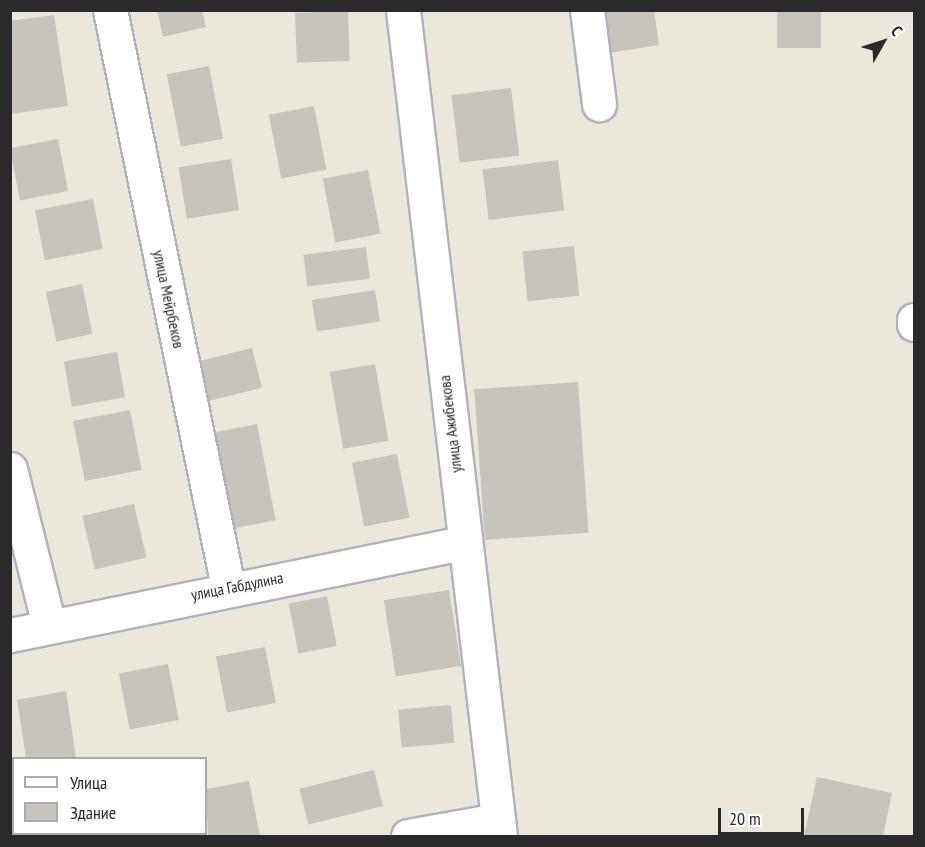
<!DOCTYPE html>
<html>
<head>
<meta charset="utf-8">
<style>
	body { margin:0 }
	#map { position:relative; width:925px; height:847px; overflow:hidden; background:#ece7dd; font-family:"PT Sans Narrow",sans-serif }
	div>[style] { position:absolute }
	.building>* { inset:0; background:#c7c4bd; transform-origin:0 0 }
	.roads { filter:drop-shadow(2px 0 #b1b2bd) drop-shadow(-2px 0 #b1b2bd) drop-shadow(0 2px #b1b2bd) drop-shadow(0 -2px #b1b2bd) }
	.minor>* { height:33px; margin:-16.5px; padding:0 16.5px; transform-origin:16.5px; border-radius:16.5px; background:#fff }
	span { translate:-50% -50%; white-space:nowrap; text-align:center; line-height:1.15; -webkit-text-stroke:6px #fff; paint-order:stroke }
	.street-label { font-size:16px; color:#2a2a2a }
	.frame { position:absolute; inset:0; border:12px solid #2a2a2a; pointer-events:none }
	.legend { position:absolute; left:12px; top:757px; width:195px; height:78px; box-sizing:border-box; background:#fff; border:2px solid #aaa; margin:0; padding:8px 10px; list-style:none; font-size:18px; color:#2a2a2a }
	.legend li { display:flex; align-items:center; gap:12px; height:30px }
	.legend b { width:30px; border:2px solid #aaa }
	.north { position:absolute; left:853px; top:12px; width:60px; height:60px; -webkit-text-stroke:4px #fff; paint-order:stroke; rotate:51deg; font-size:16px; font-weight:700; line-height:24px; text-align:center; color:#2a2a2a }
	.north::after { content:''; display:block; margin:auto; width:21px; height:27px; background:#2a2a2a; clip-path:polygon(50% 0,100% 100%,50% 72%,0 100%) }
	.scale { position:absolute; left:718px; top:808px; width:86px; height:27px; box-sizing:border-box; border:3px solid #2a2a2a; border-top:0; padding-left:8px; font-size:18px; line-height:21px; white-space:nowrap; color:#2a2a2a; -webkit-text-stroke:4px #fff; paint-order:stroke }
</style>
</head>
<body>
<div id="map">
	<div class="building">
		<div style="clip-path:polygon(157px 10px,202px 10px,206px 27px,163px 37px)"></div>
		<div style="clip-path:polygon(597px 10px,654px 10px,659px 45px,603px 54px)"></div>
		<div style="left:777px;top:10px;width:44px;height:38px"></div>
		<div style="left:348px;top:11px;width:50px;height:53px;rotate:88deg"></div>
		<div style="clip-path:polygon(54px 15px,68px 106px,10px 114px,10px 21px)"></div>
		<div style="left:209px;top:66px;width:74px;height:43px;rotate:79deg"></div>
		<div style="left:511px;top:88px;width:68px;height:60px;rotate:83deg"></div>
		<div style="left:314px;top:106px;width:65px;height:46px;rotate:79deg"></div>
		<div style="left:58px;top:139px;width:53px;height:49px;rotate:79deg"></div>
		<div style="left:231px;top:159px;width:52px;height:53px;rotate:81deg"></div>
		<div style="left:558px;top:160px;width:51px;height:76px;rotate:83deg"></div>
		<div style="left:368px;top:170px;width:65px;height:46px;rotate:79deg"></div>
		<div style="left:93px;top:199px;width:51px;height:59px;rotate:79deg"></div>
		<div style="left:574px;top:246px;width:50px;height:52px;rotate:84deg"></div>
		<div style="left:366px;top:247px;width:32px;height:63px;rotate:83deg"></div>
		<div style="left:82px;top:284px;width:51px;height:37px;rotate:78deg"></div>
		<div style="left:375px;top:290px;width:32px;height:64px;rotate:81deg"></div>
		<div style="left:252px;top:348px;width:41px;height:56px;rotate:76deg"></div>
		<div style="left:117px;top:352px;width:46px;height:54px;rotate:80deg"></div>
		<div style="left:375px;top:364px;width:78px;height:46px;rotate:80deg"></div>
		<div style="left:578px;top:382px;width:151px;height:104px;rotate:86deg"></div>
		<div style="left:130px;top:410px;width:61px;height:58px;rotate:79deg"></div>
		<div style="left:257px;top:424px;width:98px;height:44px;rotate:79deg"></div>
		<div style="left:397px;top:454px;width:65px;height:46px;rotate:79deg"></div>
		<div style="left:134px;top:504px;width:55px;height:53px;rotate:77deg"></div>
		<div style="left:449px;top:590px;width:77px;height:66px;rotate:81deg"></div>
		<div style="left:327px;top:596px;width:51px;height:39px;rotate:79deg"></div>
		<div style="left:265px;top:647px;width:57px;height:50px;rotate:79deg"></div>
		<div style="left:168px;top:664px;width:57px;height:50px;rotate:79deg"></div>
		<div style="clip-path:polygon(66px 691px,76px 758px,26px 758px,17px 700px)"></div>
		<div style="left:451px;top:705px;width:38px;height:53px;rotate:85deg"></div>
		<div style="left:374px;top:770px;width:37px;height:77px;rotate:76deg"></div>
		<div style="clip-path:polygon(817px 777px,892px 793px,883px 836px,804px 836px)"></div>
		<div style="clip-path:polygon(249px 781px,260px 836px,208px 836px,206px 789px)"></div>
		<div style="left:135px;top:834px;width:48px;height:2px"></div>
	</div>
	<div class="roads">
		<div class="minor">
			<div style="left:110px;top:10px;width:589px;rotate:78.44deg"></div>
			<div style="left:403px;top:10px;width:832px;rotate:83.3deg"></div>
			<div style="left:587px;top:10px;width:95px;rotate:82.7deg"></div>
			<div style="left:914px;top:320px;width:4px;rotate:90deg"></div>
			<div style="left:10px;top:469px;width:161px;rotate:76deg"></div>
			<div style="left:10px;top:635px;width:463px;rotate:-11.5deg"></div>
			<div style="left:408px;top:836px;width:91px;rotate:-10.1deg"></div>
		</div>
	</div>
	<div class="street-label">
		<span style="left:169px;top:299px;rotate:78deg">улица Мейрбеков</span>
		<span style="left:450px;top:424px;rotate:-97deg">улица Ажибекова</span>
		<span style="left:237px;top:586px;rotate:-11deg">улица Габдулина</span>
	</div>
	<div class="frame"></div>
	<ul class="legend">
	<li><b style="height:8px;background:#fff"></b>Улица</li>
	<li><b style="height:16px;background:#c7c4bd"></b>Здание</li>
	</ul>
	<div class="north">С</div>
	<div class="scale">20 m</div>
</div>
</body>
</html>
